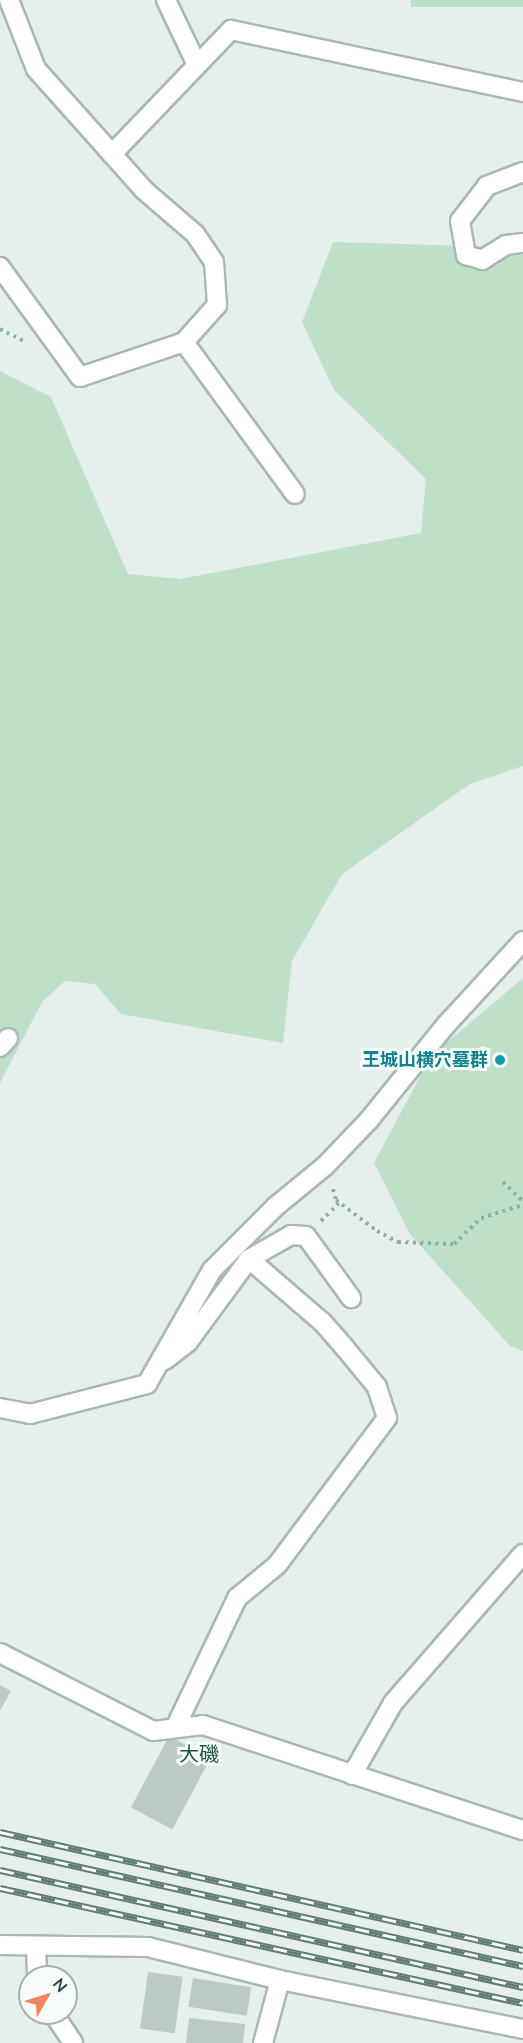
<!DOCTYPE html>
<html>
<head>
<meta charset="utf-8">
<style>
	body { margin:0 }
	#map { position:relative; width:523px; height:2043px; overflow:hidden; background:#e6efeb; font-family:Mulish,"Noto Sans JP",sans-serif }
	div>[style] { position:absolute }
	.green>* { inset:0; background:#bfe0c8; transform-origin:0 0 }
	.building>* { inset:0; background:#bbcac4; transform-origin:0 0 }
	.path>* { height:4px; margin-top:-2px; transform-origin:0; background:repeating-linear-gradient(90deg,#86b3a5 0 3px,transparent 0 7.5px) }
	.roads { filter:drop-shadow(2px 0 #a8b8b2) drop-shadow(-2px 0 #a8b8b2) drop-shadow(0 2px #a8b8b2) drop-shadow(0 -2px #a8b8b2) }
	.minor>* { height:18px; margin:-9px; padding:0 9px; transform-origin:9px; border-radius:9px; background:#fff }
	.rail>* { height:7px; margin-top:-3.5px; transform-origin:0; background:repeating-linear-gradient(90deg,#f7fbf9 0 14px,#5f7d75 0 28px); box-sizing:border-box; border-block:2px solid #5f7d75 }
	.dots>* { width:16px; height:16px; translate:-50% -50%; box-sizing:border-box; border:3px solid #f7fbf9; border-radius:50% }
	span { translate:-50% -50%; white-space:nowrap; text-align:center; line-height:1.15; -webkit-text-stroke:6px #f7fbf9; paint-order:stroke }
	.culture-label { font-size:18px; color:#0d838f; font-weight:700 }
	.right { translate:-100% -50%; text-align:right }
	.neighbourhood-label { font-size:20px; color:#1f5548 }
	.north { position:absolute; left:18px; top:1965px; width:60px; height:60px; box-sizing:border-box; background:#f7fbf9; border:2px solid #a3b1ad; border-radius:50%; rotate:51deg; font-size:16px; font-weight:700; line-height:24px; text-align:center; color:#24423a }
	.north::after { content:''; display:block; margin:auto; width:21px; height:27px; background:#f4845f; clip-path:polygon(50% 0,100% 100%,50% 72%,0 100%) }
</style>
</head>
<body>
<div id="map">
	<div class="green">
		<div style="left:411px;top:0;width:112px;height:7px"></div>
		<div style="clip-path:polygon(333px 242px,506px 247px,523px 255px,523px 766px,470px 784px,342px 874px,292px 961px,283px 1043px,121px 1014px,95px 984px,65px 981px,42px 1002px,0 1083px,0 371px,51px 397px,128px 574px,180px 579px,421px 533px,426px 479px,334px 390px,302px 322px)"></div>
		<div style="clip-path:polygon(523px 978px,523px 1351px,510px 1346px,410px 1234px,374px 1163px,431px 1056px)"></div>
	</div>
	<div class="building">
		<div style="clip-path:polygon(0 1685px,11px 1691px,0 1711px)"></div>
		<div style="left:169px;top:1736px;width:47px;height:81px;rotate:28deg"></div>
		<div style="left:148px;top:1972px;width:35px;height:57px;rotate:8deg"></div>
		<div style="left:193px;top:1978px;width:59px;height:29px;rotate:9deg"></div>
		<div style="clip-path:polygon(189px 2018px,245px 2024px,243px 2043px,186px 2043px)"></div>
	</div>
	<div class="path">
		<div style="left:0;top:329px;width:27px;rotate:27deg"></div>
		<div style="left:503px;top:1182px;width:28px;rotate:44deg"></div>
		<div style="left:333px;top:1189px;width:11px;rotate:75deg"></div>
		<div style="left:336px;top:1200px;width:51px;rotate:37.1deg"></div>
		<div style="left:377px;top:1231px;width:24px;rotate:28deg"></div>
		<div style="left:398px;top:1242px;width:56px;rotate:2deg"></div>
		<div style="left:454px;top:1244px;width:37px;rotate:-44deg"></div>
		<div style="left:481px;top:1218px;width:44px;rotate:-17.2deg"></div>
		<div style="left:321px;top:1221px;width:25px;rotate:-45deg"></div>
	</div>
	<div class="roads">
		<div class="minor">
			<div style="left:9px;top:0;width:74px;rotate:68.6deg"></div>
			<div style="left:36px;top:69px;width:114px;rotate:48.2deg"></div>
			<div style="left:112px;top:154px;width:172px;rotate:-46.2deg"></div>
			<div style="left:231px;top:30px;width:299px;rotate:12deg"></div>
			<div style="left:166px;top:0;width:70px;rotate:64.5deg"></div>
			<div style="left:523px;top:172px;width:39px;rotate:159deg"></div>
			<div style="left:487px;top:186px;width:44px;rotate:127.6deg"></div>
			<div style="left:460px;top:221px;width:35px;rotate:80deg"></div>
			<div style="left:466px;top:255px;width:17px;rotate:17deg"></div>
			<div style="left:482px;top:260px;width:28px;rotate:-32deg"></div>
			<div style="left:506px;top:245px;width:17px;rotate:-7deg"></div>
			<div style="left:0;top:267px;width:136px;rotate:54deg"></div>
			<div style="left:80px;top:377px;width:110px;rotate:-18.6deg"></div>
			<div style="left:184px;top:342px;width:50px;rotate:-48.3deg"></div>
			<div style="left:217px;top:305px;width:43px;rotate:-94deg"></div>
			<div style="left:214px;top:262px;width:34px;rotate:-124deg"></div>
			<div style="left:195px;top:234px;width:67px;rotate:-139.2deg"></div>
			<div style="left:144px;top:190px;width:48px;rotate:-131.6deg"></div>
			<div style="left:184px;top:342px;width:188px;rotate:53.9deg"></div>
			<div style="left:0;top:1047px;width:12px;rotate:-48deg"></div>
			<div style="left:165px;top:1360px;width:29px;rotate:-38deg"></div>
			<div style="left:188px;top:1342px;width:103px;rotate:-53.7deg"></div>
			<div style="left:249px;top:1259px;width:48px;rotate:-29.7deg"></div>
			<div style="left:291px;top:1235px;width:15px;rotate:4deg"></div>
			<div style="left:306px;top:1236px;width:77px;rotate:54deg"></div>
			<div style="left:0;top:1408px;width:31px;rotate:11deg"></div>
			<div style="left:30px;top:1414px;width:121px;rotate:-14.4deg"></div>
			<div style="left:147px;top:1384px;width:131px;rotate:-60.3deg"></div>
			<div style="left:212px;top:1270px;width:89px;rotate:-45deg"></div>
			<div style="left:275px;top:1207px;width:65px;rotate:-39.4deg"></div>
			<div style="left:325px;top:1166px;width:64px;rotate:-46.3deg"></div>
			<div style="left:369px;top:1120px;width:122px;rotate:-51deg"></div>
			<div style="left:446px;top:1025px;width:114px;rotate:-47.5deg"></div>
			<div style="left:0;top:1653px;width:172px;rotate:27deg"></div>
			<div style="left:153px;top:1731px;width:50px;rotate:-6.8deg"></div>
			<div style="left:203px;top:1725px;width:337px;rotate:18.2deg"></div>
			<div style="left:176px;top:1726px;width:142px;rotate:-64.5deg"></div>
			<div style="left:237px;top:1598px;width:52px;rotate:-39.5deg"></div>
			<div style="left:277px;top:1565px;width:184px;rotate:-53.2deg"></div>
			<div style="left:387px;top:1418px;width:33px;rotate:-108deg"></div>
			<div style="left:377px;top:1387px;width:50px;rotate:-129.4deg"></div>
			<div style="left:345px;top:1348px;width:35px;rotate:-131deg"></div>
			<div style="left:322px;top:1322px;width:96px;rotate:-139.2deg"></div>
			<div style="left:352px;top:1775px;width:83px;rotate:-60.3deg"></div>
			<div style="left:393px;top:1703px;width:198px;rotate:-48.9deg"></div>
			<div style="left:0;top:1945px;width:148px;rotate:0.8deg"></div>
			<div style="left:148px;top:1947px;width:136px;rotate:14deg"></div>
			<div style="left:280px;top:1980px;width:248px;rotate:11.4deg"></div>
			<div style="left:36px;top:1946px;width:31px;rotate:88deg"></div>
			<div style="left:53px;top:2013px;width:36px;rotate:56deg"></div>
			<div style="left:263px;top:2043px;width:65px;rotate:-74.9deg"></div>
		</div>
	</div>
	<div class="rail">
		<div style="left:0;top:1832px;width:536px;rotate:12.71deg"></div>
		<div style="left:0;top:1849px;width:536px;rotate:12.61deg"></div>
		<div style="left:0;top:1870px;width:536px;rotate:12.61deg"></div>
		<div style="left:0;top:1888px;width:535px;rotate:12.4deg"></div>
	</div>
	<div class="dots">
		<div style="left:500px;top:1060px;background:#0f9aa8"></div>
	</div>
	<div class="culture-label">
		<span class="right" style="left:488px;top:1060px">王城山横穴墓群</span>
	</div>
	<div class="neighbourhood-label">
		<span style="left:199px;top:1753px">大磯</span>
	</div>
	<div class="north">N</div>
</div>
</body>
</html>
